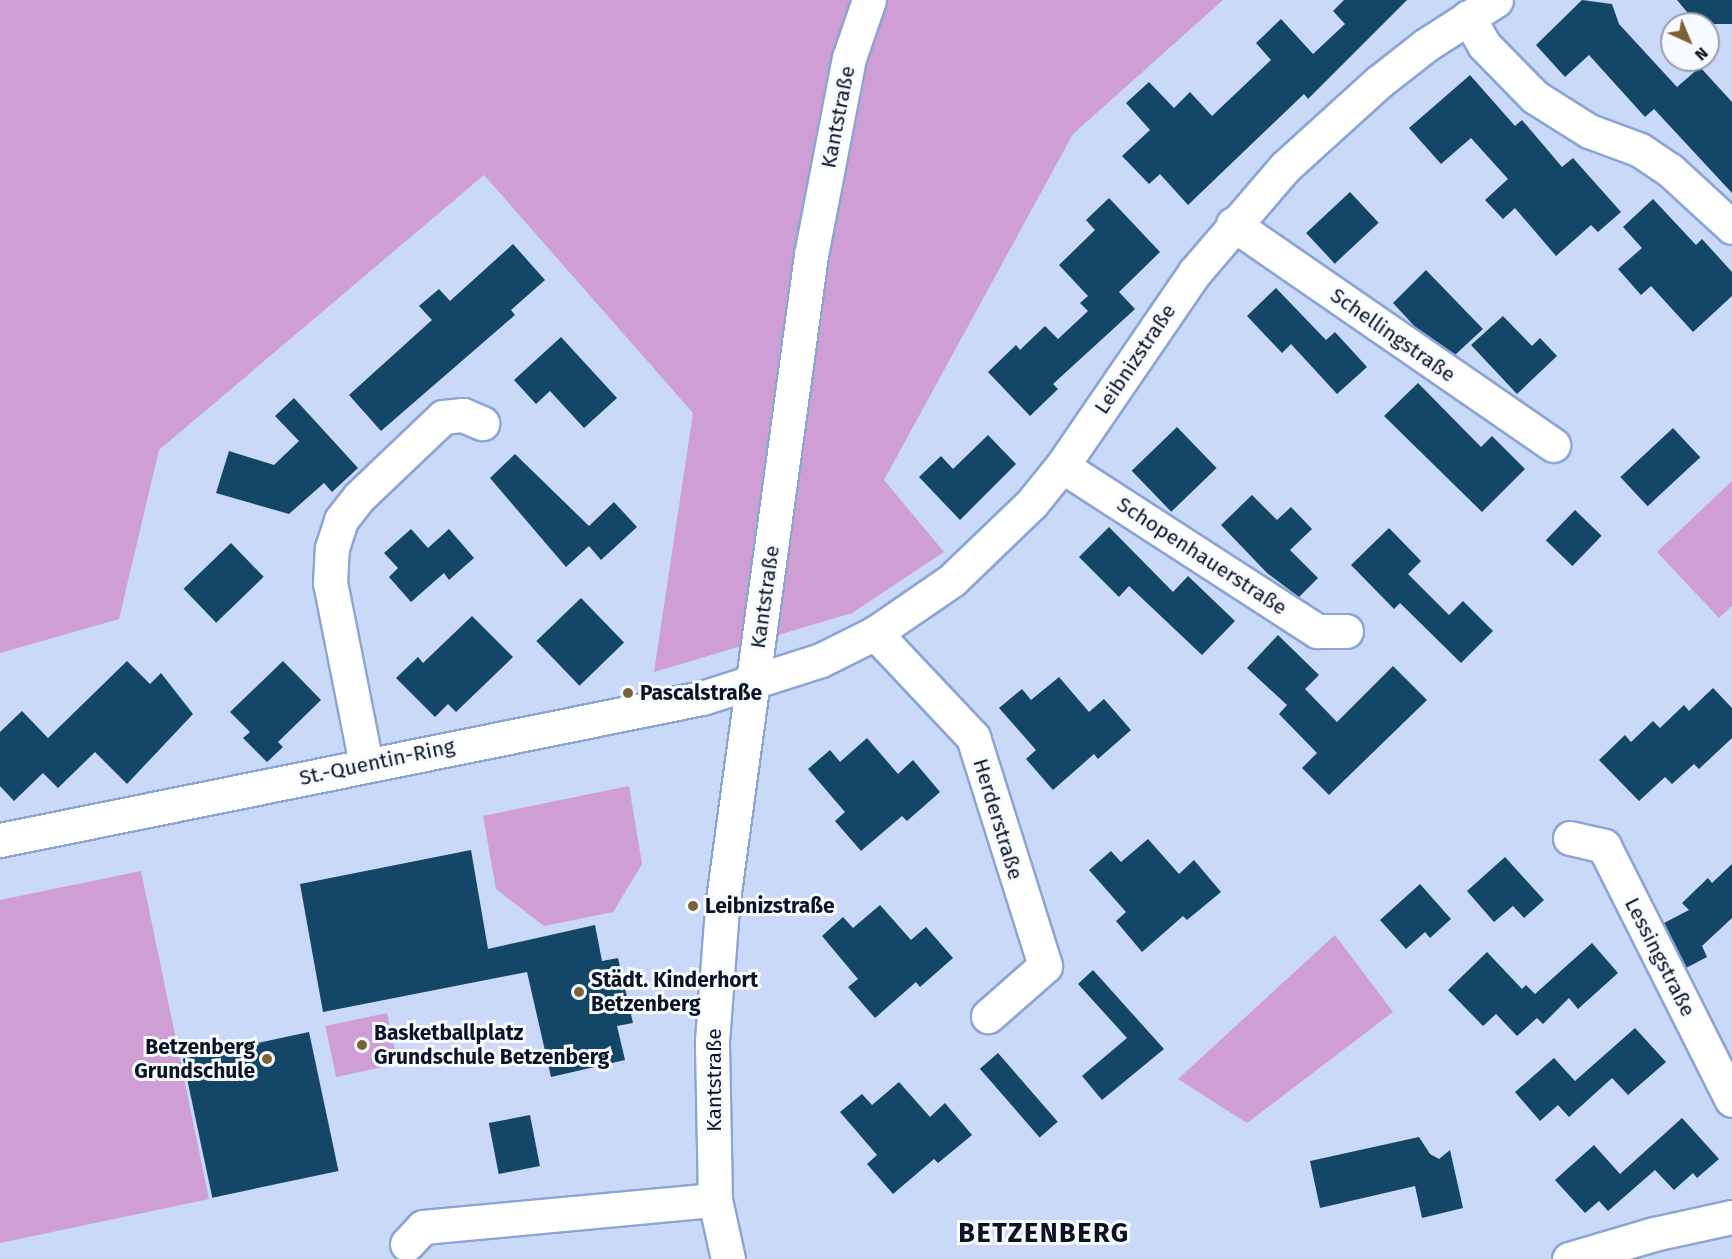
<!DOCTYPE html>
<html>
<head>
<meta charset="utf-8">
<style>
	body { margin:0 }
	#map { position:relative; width:1732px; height:1259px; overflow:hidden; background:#c9d9f7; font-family:"Fira Sans",sans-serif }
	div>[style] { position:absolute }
	.green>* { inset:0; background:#ce9ed4; transform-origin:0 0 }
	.building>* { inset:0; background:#144668; transform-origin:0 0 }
	.roads { filter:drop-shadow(2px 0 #8ca5d5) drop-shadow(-2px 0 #8ca5d5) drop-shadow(0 2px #8ca5d5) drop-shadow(0 -2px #8ca5d5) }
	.minor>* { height:33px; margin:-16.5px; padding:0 16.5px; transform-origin:16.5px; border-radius:16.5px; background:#fff }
	.dots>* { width:16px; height:16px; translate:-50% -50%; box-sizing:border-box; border:3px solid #f7faff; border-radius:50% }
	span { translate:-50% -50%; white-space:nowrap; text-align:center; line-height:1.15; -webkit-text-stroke:6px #f7faff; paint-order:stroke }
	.street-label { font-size:21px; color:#0b1425 }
	.poi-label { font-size:21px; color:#0b1425; font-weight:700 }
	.left { translate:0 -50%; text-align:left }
	.right { translate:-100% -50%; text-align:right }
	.district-label { font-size:27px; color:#0b1425; font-weight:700; letter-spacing:1.5px }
	.north { position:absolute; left:1660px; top:12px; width:60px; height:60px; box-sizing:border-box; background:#f7faff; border:2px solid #999ea8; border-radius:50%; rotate:136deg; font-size:16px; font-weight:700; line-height:24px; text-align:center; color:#0b1425 }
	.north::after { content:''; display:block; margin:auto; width:21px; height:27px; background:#7b6334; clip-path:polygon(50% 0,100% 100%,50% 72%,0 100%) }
</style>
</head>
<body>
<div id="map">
	<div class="green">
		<div style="clip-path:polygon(0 0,1223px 0,1073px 134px,884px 480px,944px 552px,852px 613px,654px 672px,693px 413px,484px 175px,159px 450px,119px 619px,0 653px)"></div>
		<div style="clip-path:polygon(1732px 481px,1732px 606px,1719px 618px,1657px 552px)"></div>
		<div style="clip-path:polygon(629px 786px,642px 864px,613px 912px,544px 926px,496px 889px,483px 816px)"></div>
		<div style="clip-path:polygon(141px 871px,209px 1199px,0 1243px,0 900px)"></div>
		<div style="clip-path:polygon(1335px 935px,1393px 1012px,1247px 1123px,1178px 1079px)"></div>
		<div style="left:387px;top:1013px;width:52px;height:63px;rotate:78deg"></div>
	</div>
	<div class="building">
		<div style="clip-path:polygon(1344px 0,1407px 0,1308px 99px,1304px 94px,1188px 205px,1160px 174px,1149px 184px,1122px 156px,1150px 130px,1126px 103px,1149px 82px,1174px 108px,1190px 92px,1212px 116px,1271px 60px,1256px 43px,1281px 19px,1313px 54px,1345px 24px,1333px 11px)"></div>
		<div style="clip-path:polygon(1582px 0,1612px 4px,1619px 24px,1677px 87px,1700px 67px,1732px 102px,1732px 193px,1654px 109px,1645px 117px,1589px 55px,1565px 77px,1536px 45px)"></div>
		<div style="clip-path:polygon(1677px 0,1732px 0,1732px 24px,1697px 24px)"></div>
		<div style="clip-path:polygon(1470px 75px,1515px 126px,1522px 120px,1562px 167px,1573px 158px,1621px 212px,1598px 232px,1591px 225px,1556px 256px,1515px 208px,1503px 219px,1485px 200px,1508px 179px,1471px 138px,1441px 164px,1409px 128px)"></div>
		<div style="left:1350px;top:192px;width:42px;height:60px;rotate:47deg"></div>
		<div style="clip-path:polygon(1109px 198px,1160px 252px,1119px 292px,1135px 309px,1053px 384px,1058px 389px,1030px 416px,988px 372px,1016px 345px,1020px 350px,1045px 326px,1058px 339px,1088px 311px,1080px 303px,1088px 296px,1059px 265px,1095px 230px,1086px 220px)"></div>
		<div style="clip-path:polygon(1653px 199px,1696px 245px,1702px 239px,1732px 272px,1732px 296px,1693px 332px,1651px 286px,1641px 295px,1618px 269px,1642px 248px,1623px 227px)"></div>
		<div style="clip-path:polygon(513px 244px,545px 280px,511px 310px,515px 315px,381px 431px,349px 395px,432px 320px,419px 306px,439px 289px,450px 301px)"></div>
		<div style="clip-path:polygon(1426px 270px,1483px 329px,1455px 355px,1417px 329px,1393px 303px)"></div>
		<div style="clip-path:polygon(1276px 288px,1326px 340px,1335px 332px,1367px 367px,1337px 394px,1291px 344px,1282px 353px,1247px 316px)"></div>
		<div style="clip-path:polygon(1503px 316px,1532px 346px,1540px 338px,1557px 356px,1517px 394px,1471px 345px)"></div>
		<div style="clip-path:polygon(561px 337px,617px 398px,584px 428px,550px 391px,536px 404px,514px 380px)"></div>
		<div style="clip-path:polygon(1418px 383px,1481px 447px,1492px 436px,1525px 469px,1482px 512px,1384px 416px)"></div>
		<div style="clip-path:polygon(294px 398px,358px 468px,332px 492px,324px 483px,289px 514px,216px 493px,229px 451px,274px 465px,299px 441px,275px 416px)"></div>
		<div style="left:1177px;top:427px;width:57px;height:63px;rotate:46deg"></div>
		<div style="left:1673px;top:428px;width:40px;height:72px;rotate:47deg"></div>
		<div style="clip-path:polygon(988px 435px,1016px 464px,960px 520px,919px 477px,941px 456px,953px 469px)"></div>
		<div style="clip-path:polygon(515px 454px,589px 526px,614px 502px,637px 527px,601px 560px,589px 546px,566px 567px,490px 478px)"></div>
		<div style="clip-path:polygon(1252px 495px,1277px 520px,1291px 507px,1312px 529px,1290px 550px,1318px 578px,1299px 597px,1267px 573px,1221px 525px)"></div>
		<div style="left:1575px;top:510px;width:37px;height:42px;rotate:44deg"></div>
		<div style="clip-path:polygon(1109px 527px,1173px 592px,1188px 576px,1235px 621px,1202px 655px,1129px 586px,1119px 597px,1079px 557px)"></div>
		<div style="clip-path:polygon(1389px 528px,1421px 561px,1408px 574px,1449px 615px,1463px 601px,1493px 631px,1461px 663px,1400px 603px,1394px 609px,1351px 565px)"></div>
		<div style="clip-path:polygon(411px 529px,428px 548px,449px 529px,474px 558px,449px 580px,444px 573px,411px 602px,389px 577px,398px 568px,384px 553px)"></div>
		<div style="left:231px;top:543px;width:47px;height:66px;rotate:46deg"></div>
		<div style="left:581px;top:598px;width:62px;height:62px;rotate:46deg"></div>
		<div style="clip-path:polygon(472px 616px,513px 657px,456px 712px,448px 704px,435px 717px,396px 678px,418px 657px,423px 663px)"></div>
		<div style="clip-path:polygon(1278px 635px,1319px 675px,1305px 689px,1337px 722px,1393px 666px,1427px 700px,1329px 795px,1302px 768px,1317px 753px,1279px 714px,1287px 705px,1247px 668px)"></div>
		<div style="clip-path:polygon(127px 661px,150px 684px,161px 673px,193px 714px,127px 784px,95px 752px,58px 788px,43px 773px,14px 801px,0 786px,0 732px,22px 711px,48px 738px)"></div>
		<div style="clip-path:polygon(283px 661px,321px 700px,278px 742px,283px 747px,267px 762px,243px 738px,250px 732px,230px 712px)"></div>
		<div style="clip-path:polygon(1059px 677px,1089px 712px,1104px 699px,1131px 730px,1098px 759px,1094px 754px,1053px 790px,1026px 759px,1036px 750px,999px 708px,1022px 689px,1031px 700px)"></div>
		<div style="clip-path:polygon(1713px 688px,1732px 708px,1732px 738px,1699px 769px,1694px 764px,1672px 784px,1665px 777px,1639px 801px,1599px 760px,1625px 735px,1631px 742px,1653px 721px,1660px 728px,1684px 705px,1689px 711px)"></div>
		<div style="clip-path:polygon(867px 738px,898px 774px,913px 760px,940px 792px,907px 821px,902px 816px,861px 851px,835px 821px,845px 812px,808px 769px,830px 750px,840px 762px)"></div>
		<div style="clip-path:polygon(1148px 839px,1179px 874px,1194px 860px,1221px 892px,1187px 920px,1183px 916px,1142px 952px,1116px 921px,1126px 912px,1089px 870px,1111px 851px,1121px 862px)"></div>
		<div style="clip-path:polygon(471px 850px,488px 949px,595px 925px,602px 961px,618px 958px,633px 1023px,617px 1026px,625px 1060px,551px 1077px,527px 972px,323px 1012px,300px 884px)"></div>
		<div style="clip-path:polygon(1505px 857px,1544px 900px,1524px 918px,1513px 906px,1494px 922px,1467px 891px)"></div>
		<div style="clip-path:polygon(1732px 864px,1732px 918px,1702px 946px,1707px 957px,1686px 968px,1664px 923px,1689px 910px,1682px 903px,1708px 878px,1712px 883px)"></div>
		<div style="clip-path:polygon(1420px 884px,1451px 919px,1430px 938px,1425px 932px,1406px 949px,1380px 920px)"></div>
		<div style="clip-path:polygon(880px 905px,911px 940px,926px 927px,953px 958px,920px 987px,916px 982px,875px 1018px,848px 987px,858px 979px,822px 936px,843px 917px,853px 928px)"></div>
		<div style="clip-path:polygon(1592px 943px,1618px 973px,1578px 1009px,1569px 998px,1543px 1024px,1537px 1018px,1517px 1036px,1496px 1014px,1483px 1026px,1448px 990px,1487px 952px,1522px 989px,1526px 985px,1535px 994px)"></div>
		<div style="clip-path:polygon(1093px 970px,1164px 1049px,1102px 1100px,1082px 1076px,1127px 1038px,1078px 984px)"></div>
		<div style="clip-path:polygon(1635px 1028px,1666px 1062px,1628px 1095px,1612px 1078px,1569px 1117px,1558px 1105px,1540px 1121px,1515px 1092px,1554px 1058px,1575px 1081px)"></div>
		<div style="left:309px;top:1032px;width:142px;height:129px;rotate:78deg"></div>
		<div style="left:998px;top:1053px;width:91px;height:24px;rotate:49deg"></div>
		<div style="clip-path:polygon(899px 1082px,930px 1117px,945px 1103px,972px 1135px,938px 1163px,934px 1159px,893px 1194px,867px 1164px,877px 1155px,840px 1112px,862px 1094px,872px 1105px)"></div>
		<div style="left:530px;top:1115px;width:52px;height:42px;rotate:79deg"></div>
		<div style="clip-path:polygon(1682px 1118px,1719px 1159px,1697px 1178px,1693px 1173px,1674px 1190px,1655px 1170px,1608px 1211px,1599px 1201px,1585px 1213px,1555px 1180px,1594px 1145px,1620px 1174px)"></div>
		<div style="clip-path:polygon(1419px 1137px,1430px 1154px,1439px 1159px,1450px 1150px,1463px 1208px,1422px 1218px,1415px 1186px,1320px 1208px,1310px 1161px)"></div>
	</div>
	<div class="roads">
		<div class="minor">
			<div style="left:1468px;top:17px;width:32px;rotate:60deg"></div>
			<div style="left:1484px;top:45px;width:73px;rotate:45.6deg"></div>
			<div style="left:1535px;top:97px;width:64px;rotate:32.2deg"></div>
			<div style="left:1589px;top:131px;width:54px;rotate:20.4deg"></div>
			<div style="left:1640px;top:150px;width:36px;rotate:34deg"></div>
			<div style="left:1670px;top:170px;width:84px;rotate:42.6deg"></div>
			<div style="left:1233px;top:224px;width:389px;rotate:34.6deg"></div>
			<div style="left:1062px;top:466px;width:304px;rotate:32.9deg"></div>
			<div style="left:1317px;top:631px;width:29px"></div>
			<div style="left:875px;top:633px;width:143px;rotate:46.7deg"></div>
			<div style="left:973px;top:737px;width:240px;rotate:72.5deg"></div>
			<div style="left:1045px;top:966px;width:76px;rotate:138.7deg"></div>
			<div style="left:366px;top:764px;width:185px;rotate:-101.2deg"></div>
			<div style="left:330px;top:583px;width:35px;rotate:-87deg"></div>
			<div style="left:332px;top:548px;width:29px;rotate:-72deg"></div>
			<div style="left:341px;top:520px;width:29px;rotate:-52deg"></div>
			<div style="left:359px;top:497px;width:116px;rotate:-43.6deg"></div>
			<div style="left:443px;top:417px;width:20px;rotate:-6deg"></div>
			<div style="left:463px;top:415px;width:21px;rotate:23deg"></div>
			<div style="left:1570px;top:838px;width:35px;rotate:13deg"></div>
			<div style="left:1604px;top:846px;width:284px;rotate:63.3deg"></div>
			<div style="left:0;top:840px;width:716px;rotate:-11.44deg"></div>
			<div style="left:702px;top:698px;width:125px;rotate:-17.7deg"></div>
			<div style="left:821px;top:660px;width:60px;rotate:-26.6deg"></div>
			<div style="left:875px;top:633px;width:93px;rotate:-34.5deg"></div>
			<div style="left:952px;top:580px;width:111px;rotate:-43.9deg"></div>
			<div style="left:1032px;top:503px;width:48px;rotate:-51deg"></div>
			<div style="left:1062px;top:466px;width:235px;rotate:-55.6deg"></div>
			<div style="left:1195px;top:272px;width:138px;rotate:-49.4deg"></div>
			<div style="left:1285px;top:167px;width:128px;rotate:-42.2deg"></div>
			<div style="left:1380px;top:81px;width:58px;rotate:-38deg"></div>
			<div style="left:1426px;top:45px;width:83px;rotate:-32.7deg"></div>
			<div style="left:407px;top:1244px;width:23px;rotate:-47deg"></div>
			<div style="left:423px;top:1227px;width:293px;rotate:-5.3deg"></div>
			<div style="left:728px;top:1259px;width:60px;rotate:-102.4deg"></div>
			<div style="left:715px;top:1200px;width:159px;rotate:-91.1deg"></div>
			<div style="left:712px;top:1041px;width:134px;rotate:-85.7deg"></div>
			<div style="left:722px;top:907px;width:658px;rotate:-82.23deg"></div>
			<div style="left:811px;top:255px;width:201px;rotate:-79.1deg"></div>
			<div style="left:849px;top:58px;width:61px;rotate:-71deg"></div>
			<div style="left:1569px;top:1259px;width:89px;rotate:-16.4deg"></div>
			<div style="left:1654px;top:1234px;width:80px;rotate:-12.3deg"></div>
		</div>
	</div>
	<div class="dots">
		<div style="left:628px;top:693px;background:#7b6334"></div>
		<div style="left:693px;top:906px;background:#7b6334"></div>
		<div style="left:579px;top:992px;background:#7b6334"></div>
		<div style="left:362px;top:1045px;background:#7b6334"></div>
		<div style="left:267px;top:1059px;background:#7b6334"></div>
	</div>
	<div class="street-label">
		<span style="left:838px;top:117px;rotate:-79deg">Kantstraße</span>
		<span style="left:1393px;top:335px;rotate:35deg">Schellingstraße</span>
		<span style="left:1135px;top:359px;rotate:-56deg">Leibnizstraße</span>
		<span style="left:1202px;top:556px;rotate:33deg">Schopenhauerstraße</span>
		<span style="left:765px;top:597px;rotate:-82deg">Kantstraße</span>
		<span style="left:377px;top:762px;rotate:-12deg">St.-Quentin-Ring</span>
		<span style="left:998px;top:819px;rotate:73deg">Herderstraße</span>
		<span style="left:1660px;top:957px;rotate:63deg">Lessingstraße</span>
		<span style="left:714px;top:1080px;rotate:-90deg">Kantstraße</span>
	</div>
	<div class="poi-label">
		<span class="left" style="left:640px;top:693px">Pascalstraße</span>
		<span class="left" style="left:705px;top:906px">Leibnizstraße</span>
		<span class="left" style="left:591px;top:992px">Städt. Kinderhort<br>Betzenberg</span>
		<span class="left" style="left:374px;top:1045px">Basketballplatz<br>Grundschule Betzenberg</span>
		<span class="right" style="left:255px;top:1059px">Betzenberg<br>Grundschule</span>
	</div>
	<div class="district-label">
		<span style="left:1044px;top:1234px">BETZENBERG</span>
	</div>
	<div class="north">N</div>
</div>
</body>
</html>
